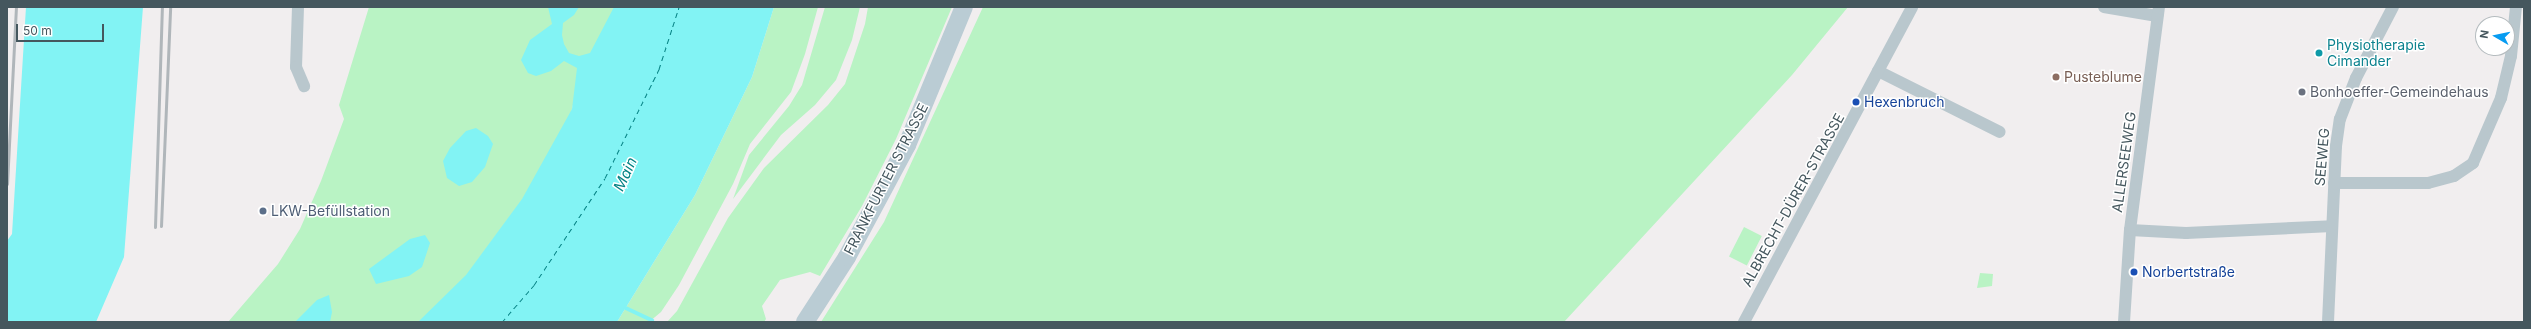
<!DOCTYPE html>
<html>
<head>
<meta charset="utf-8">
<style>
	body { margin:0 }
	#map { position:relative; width:2531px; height:329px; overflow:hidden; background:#f1eeef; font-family:Inter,sans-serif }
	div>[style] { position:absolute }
	.green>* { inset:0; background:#b9f3c4; transform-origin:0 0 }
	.water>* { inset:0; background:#82f3f4 }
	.stream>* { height:3.5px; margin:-1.75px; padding:0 1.75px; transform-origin:1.75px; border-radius:1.75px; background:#82f3f4 }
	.ferry>* { height:1px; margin-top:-0.5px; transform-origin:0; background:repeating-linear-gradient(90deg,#058284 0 5px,transparent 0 9px) }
	.minor>* { height:12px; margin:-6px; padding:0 6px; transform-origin:6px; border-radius:6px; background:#b9c7cd }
	.secondary>* { height:18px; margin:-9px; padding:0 9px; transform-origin:9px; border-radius:9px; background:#baccd4 }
	.rail>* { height:3px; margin:-1.5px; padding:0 1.5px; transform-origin:1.5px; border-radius:1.5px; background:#b0b6ba }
	.dots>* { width:11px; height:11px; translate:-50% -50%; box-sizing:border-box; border:2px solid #fff; border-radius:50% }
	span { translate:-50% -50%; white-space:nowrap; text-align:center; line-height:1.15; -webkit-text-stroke:3px #fff; paint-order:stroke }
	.culture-label { font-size:14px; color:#0d838f }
	.left { translate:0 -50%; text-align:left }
	.education-label { font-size:14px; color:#785e54 }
	.worship-label { font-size:14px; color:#5b616d }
	.transit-label { font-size:14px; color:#164399 }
	.street-label { font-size:14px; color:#45575e }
	.service-label { font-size:14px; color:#4e5e75 }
	.water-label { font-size:15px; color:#058284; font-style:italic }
	.frame { position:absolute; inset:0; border:8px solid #45575e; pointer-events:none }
	.north { position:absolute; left:2475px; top:16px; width:40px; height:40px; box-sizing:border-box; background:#fff; border:1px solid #b5bcbf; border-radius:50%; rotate:279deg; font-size:11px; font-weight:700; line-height:16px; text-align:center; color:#45575e }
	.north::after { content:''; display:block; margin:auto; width:14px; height:18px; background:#089cf1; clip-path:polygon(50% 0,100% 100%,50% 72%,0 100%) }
	.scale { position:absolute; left:16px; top:24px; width:88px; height:18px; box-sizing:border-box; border:2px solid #45575e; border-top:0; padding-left:5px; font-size:12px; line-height:14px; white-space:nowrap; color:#45575e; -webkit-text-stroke:3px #fff; paint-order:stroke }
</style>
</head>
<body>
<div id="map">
	<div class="green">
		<div style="clip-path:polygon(369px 7px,550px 7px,563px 57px,581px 69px,570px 118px,522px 200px,466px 276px,419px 322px,228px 322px,278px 264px,300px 229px,321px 181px,344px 119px,339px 105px)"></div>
		<div style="clip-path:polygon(571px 7px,617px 7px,589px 57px,578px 58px,562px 52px,562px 22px)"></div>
		<div style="clip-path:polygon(774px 7px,818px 7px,805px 54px,791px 92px,750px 144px,733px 184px,679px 285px,661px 312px,649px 322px,617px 322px,695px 195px,752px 77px)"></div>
		<div style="clip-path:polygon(825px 7px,860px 7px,852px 40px,836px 80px,815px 105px,781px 135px,733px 199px,749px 155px,789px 106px,802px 85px)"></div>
		<div style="clip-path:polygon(868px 7px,952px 7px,896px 139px,862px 206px,820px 276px,810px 272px,780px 280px,762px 306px,766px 319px,764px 322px,667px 322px,677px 311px,728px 218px,764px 168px,828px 105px,845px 84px,865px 24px)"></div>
		<div style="clip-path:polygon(983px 7px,1848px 7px,1792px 75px,1564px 322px,821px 322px,884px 222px)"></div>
		<div style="left:1744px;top:227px;width:20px;height:33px;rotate:27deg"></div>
		<div style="clip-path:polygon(1980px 273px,1993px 274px,1992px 286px,1977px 288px)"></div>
	</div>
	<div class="water">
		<div style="clip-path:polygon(26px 7px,143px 7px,124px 257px,96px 322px,7px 322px,7px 241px,12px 234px)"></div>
		<div style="clip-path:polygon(548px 7px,579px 7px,574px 15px,563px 23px,562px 35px,564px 44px,569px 53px,579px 56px,590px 53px,614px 7px,774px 7px,752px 77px,695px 195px,617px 322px,418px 322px,466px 275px,522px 199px,572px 109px,577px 68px,564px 61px,551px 71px,536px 76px,528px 73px,521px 60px,530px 40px,552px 24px)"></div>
		<div style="clip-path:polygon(476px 128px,488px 136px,493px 144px,485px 167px,472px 182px,459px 186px,447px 178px,443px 161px,450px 148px,466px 131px)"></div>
		<div style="clip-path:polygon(425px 235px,430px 243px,422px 267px,409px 276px,376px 284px,369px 269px,410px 239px)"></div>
		<div style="clip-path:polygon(329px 295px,332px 312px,330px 322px,295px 322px,317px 300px)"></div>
	</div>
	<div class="stream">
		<div style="left:626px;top:308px;width:29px;rotate:25deg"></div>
	</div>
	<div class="ferry">
		<div style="left:502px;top:322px;width:49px;rotate:-49.1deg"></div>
		<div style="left:534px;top:285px;width:128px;rotate:-56.4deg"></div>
		<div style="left:605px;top:178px;width:122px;rotate:-63.6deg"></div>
		<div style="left:659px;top:69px;width:65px;rotate:-72.1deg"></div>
	</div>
	<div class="minor">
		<div style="left:298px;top:7px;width:60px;rotate:91.9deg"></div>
		<div style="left:296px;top:67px;width:21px;rotate:67deg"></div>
		<div style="left:2104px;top:7px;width:54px;rotate:9.6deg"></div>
		<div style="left:1878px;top:71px;width:136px;rotate:26.6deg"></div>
		<div style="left:2334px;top:183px;width:94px"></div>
		<div style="left:2428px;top:183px;width:27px;rotate:-15deg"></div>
		<div style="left:2454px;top:176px;width:23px;rotate:-34deg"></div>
		<div style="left:2473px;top:163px;width:71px;rotate:-66.7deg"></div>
		<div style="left:2501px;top:98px;width:43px;rotate:-76.6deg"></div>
		<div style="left:2511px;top:56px;width:49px;rotate:-84.2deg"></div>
		<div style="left:2130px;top:230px;width:56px;rotate:3.1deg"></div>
		<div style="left:2186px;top:233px;width:146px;rotate:-2.7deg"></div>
		<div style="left:1744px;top:322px;width:357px;rotate:-61.9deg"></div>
		<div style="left:2124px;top:322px;width:92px;rotate:-86.3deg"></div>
		<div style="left:2130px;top:230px;width:225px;rotate:-82.6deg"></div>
		<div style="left:2328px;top:322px;width:176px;rotate:-87.4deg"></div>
		<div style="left:2336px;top:146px;width:27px;rotate:-82deg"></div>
		<div style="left:2340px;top:119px;width:44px;rotate:-68.7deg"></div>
		<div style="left:2356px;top:78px;width:80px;rotate:-62.5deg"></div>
	</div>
	<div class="secondary">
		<div style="left:805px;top:322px;width:77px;rotate:-57.1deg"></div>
		<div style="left:847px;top:257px;width:127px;rotate:-61.8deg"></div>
		<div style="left:907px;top:145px;width:149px;rotate:-67.6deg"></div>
	</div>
	<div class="rail">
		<div style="left:7px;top:184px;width:177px;rotate:-87.1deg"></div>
		<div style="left:161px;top:226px;width:219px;rotate:-87.6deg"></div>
		<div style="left:155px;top:227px;width:220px;rotate:-88.2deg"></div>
	</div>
	<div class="dots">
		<div style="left:2319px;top:53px;background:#0f9aa8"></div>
		<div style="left:2056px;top:77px;background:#8d6e63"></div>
		<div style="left:2302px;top:92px;background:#6b7280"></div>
		<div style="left:1856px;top:102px;background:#1a4fb4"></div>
		<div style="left:263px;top:211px;background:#5c6f8a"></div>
		<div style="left:2134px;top:272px;background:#1a4fb4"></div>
	</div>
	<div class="culture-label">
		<span class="left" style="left:2327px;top:53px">Physiotherapie<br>Cimander</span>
	</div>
	<div class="education-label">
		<span class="left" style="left:2064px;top:77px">Pusteblume</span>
	</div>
	<div class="worship-label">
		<span class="left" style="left:2310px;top:92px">Bonhoeffer-Gemeindehaus</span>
	</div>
	<div class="transit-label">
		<span class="left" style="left:1864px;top:102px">Hexenbruch</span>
		<span class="left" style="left:2142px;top:272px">Norbertstraße</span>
	</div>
	<div class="street-label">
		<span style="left:2322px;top:157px;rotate:-85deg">SEEWEG</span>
		<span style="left:2124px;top:162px;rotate:-82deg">ALLERSEEWEG</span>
		<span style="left:886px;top:179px;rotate:-63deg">FRANKFURTER STRASSE</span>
		<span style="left:1793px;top:200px;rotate:-61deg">ALBRECHT-DÜRER-STRASSE</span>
	</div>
	<div class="service-label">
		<span class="left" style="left:271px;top:211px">LKW-Befüllstation</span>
	</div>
	<div class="water-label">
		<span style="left:625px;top:174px;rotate:-65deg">Main</span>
	</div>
	<div class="frame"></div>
	<div class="north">N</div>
	<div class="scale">50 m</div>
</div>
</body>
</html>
